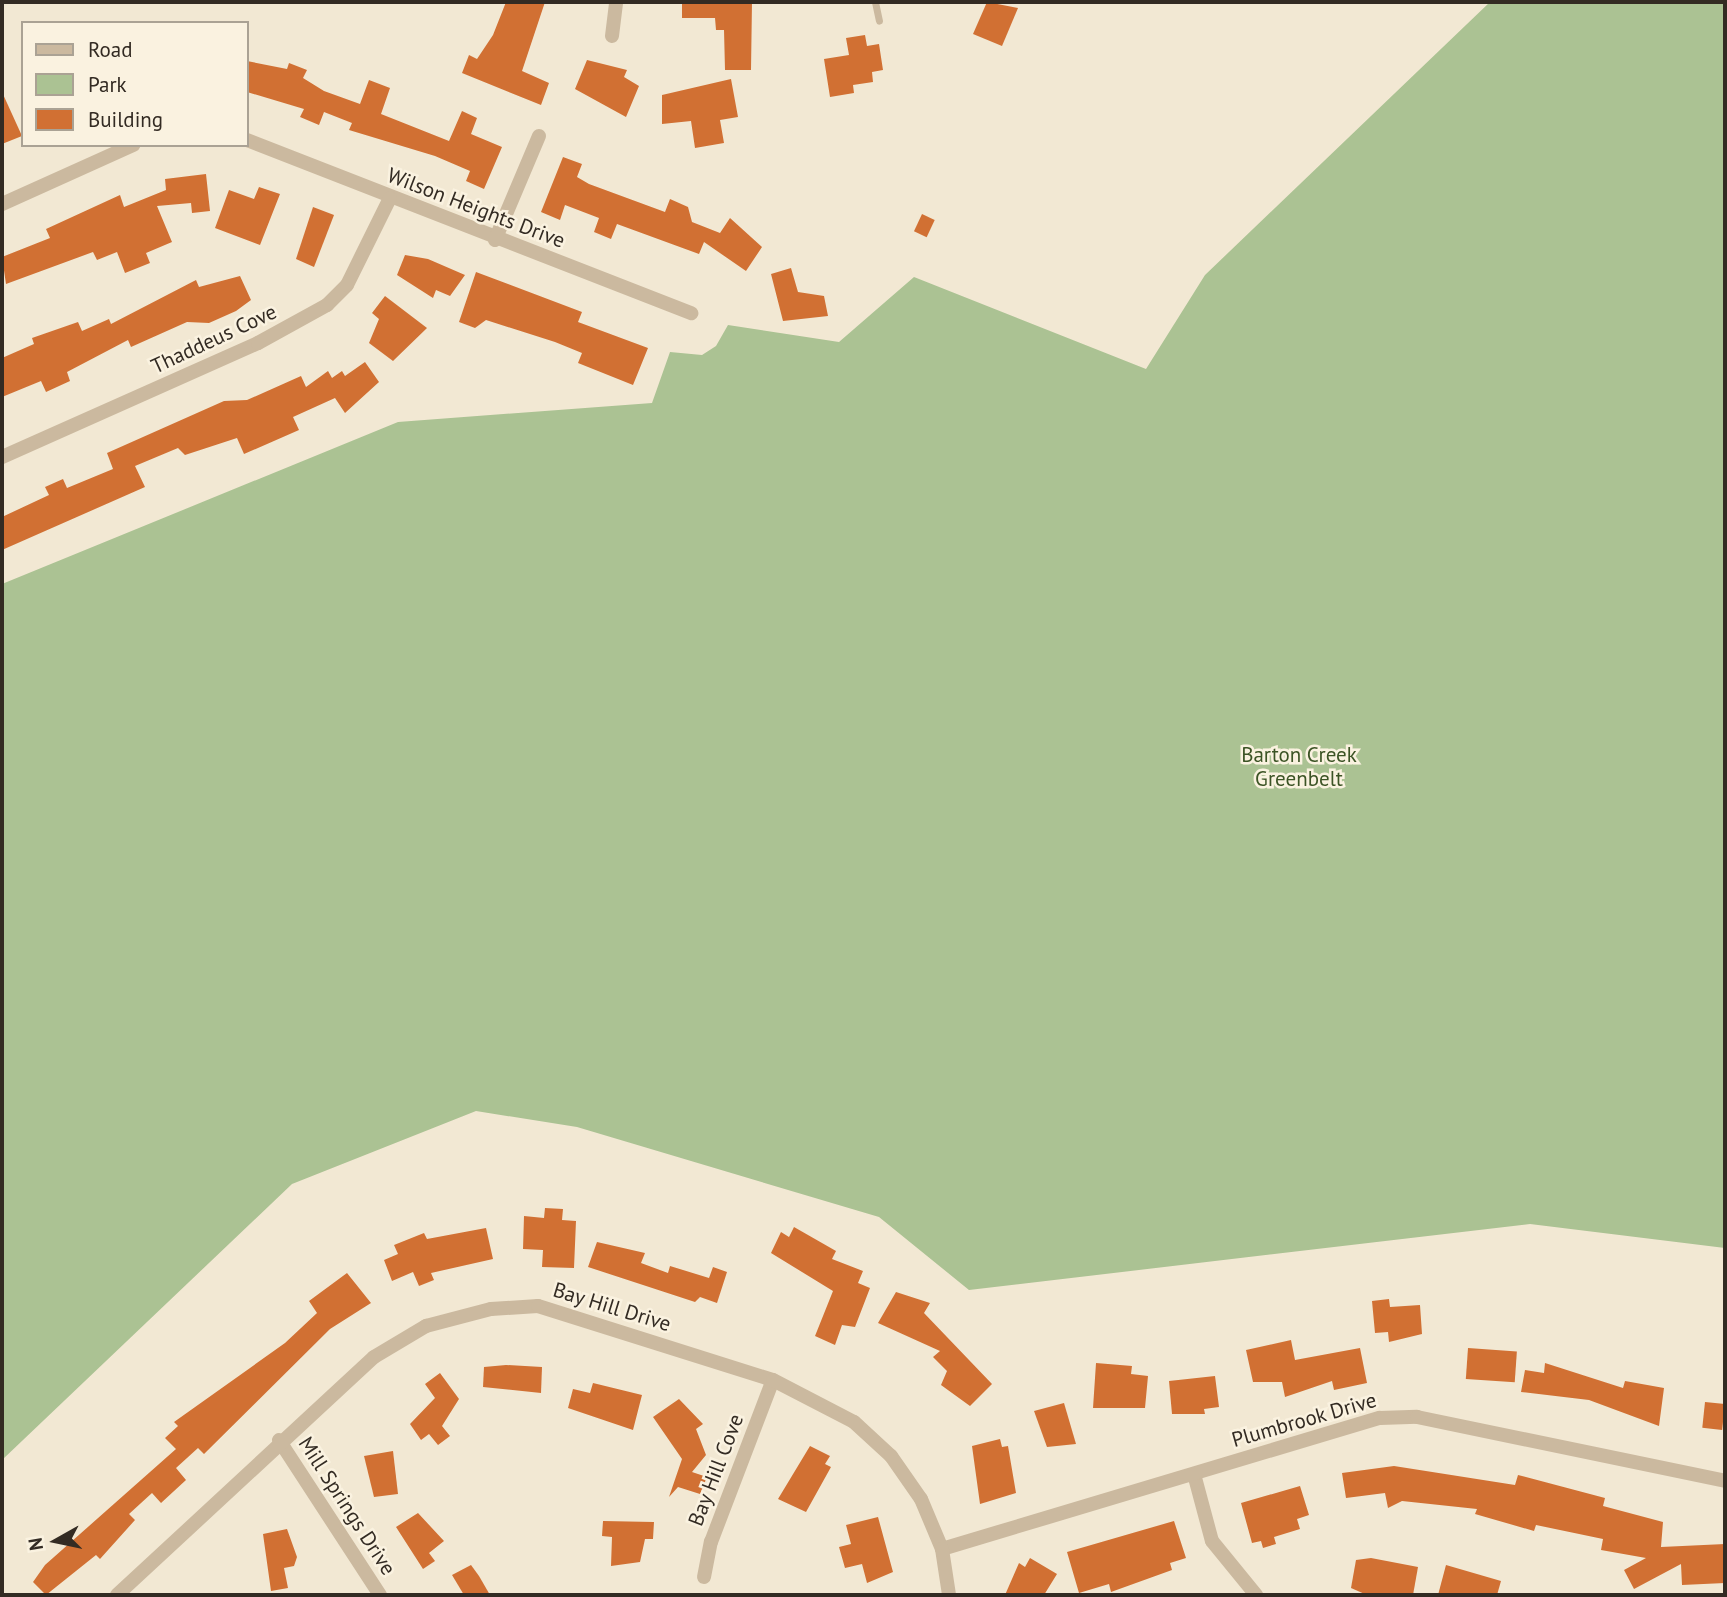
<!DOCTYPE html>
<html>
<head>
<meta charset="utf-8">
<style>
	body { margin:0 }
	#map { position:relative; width:1727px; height:1597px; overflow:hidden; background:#f2e8d3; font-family:"PT Sans",sans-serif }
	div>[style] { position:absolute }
	.green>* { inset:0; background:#abc293 }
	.building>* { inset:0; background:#d17033; transform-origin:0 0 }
	.lane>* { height:7px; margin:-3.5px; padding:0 3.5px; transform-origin:3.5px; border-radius:3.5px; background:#cbb99f }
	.street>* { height:14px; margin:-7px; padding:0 7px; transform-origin:7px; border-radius:7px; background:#cbb99f }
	span { translate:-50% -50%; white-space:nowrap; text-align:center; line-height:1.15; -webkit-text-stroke:5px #faf2e0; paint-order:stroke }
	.street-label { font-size:21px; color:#332b23 }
	.park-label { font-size:21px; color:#3c5425 }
	.frame { position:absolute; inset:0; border:4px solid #332b23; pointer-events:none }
	.legend { position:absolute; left:21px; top:21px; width:228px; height:126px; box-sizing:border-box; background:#faf2e0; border:2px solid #aaa294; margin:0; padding:9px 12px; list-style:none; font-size:21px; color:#332b23 }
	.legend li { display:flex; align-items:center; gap:14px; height:35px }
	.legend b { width:35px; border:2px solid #aaa294 }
	.north { position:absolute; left:21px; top:1506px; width:70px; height:70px; -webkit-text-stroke:5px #faf2e0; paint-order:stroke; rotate:261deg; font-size:19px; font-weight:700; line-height:28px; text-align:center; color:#332b23 }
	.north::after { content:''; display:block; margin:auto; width:24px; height:32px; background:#332b23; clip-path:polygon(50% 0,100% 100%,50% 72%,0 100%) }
</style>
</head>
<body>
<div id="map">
	<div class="green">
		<div style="clip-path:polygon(1490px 2px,1725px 2px,1725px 1248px,1530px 1224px,969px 1290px,879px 1217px,577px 1127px,476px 1111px,292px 1184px,2px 1460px,2px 584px,398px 422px,652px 403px,670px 352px,702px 355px,716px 346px,728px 325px,839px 342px,914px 277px,1146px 369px,1205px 275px)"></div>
	</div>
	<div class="building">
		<div style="clip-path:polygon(506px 2px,545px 2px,522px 71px,549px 83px,541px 105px,462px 73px,469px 55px,477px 59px,493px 35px)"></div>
		<div style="clip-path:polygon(682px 2px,752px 2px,751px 70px,725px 70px,724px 30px,716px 30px,715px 18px,682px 18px)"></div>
		<div style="clip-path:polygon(987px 2px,1018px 8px,1002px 46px,973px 34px)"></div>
		<div style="clip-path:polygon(865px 35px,867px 46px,879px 44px,883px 70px,872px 72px,873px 82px,853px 85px,854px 93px,830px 97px,824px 59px,849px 55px,846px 38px)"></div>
		<div style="clip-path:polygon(587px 60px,627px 70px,624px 77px,639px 86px,626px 117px,575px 89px)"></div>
		<div style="clip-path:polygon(247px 61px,287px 69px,289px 63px,307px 70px,303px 78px,324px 91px,360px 104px,369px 80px,390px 88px,381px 114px,449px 141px,462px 111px,477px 118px,471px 134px,502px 147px,484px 189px,466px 181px,470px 171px,435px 156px,349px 130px,352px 123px,324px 112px,319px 125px,300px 117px,304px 109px,247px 92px)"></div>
		<div style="clip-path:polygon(731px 79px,738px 117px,720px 120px,724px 143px,695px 148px,691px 121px,662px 124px,662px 95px)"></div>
		<div style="clip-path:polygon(2px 92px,22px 136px,2px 144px)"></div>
		<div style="clip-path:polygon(563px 157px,582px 164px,577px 177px,589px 184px,665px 212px,670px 199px,688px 207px,692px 222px,720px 233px,730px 218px,762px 247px,746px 271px,704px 242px,699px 254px,617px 224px,611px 239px,594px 232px,599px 218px,565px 205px,560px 220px,541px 212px)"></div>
		<div style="clip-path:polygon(206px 174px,210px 211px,192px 213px,191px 203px,157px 206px,172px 242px,146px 253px,150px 263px,125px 273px,117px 252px,97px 260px,93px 252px,6px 284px,2px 257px,50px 238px,46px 229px,120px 195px,124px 207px,166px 190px,165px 179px)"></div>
		<div style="clip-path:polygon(259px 187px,280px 194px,260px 245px,215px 228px,229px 190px,254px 199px)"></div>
		<div style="clip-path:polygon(313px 207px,334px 215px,314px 267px,296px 259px)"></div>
		<div style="left:922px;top:214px;width:14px;height:19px;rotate:25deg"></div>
		<div style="clip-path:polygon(405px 255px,428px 259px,465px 275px,450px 296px,436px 290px,433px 298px,397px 275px)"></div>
		<div style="clip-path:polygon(791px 268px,798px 292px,824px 296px,828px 316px,783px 321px,771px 274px)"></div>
		<div style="clip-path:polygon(476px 272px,582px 312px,578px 322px,648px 348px,633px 385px,578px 363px,582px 353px,555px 342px,486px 320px,475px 328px,459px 322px)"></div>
		<div style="clip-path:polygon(240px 276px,251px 300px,236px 311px,209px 323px,187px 322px,131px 347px,128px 340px,67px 372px,70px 381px,46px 392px,41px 381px,2px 397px,2px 358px,34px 344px,32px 338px,78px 322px,82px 331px,109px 319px,111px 324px,196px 280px,199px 287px)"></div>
		<div style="clip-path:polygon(385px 296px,427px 328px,393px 361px,369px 343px,379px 319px,372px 313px)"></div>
		<div style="clip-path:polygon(365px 362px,379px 382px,345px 413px,335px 398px,293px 417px,299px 430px,244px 454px,237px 438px,185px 455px,178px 448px,135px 466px,145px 487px,2px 550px,2px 517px,49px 495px,45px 487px,63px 479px,67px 488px,113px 469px,107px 453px,224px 401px,247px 400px,301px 376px,306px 387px,328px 371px,332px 378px,342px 371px,345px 376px)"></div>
		<div style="clip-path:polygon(545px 1208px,563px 1209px,562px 1220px,576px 1221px,574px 1268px,542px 1267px,543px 1250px,523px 1249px,524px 1216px,544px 1218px)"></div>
		<div style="clip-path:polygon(794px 1227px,836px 1251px,832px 1259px,863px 1271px,858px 1283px,870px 1288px,855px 1327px,842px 1325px,835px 1345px,815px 1336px,833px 1291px,771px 1253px,781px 1232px,789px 1237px)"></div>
		<div style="clip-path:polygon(486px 1228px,493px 1259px,431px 1273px,434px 1280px,419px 1286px,413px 1272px,392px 1281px,384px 1260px,398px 1254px,394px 1245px,424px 1233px,427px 1239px)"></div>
		<div style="clip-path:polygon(597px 1242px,645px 1253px,641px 1263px,668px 1273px,670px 1266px,709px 1278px,713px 1267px,727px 1272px,717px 1303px,700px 1297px,695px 1302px,588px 1267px)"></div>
		<div style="clip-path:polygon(347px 1273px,371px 1303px,330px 1329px,204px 1454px,198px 1448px,176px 1468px,186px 1480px,161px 1503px,152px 1493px,129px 1514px,135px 1520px,100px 1559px,96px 1555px,46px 1595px,33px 1582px,45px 1565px,176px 1449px,165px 1438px,178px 1426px,174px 1422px,285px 1343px,317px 1313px,309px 1301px)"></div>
		<div style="clip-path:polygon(896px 1292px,930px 1303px,924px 1313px,992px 1384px,970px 1406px,941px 1385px,947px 1371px,933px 1357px,940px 1351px,878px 1323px)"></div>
		<div style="clip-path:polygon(1389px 1299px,1390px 1307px,1420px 1305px,1422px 1334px,1389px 1342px,1388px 1332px,1375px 1333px,1372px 1301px)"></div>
		<div style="clip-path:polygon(1291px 1340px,1295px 1360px,1360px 1348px,1367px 1383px,1334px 1390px,1332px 1381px,1285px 1397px,1282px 1382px,1253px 1382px,1246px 1350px)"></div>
		<div style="left:1468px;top:1348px;width:49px;height:31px;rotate:4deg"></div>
		<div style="clip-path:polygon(1096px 1363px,1132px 1366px,1131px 1374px,1148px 1376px,1145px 1408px,1093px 1408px)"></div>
		<div style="clip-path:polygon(1545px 1363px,1623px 1388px,1625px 1381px,1664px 1388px,1659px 1426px,1589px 1400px,1521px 1392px,1525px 1370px,1544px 1373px)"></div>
		<div style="clip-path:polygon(506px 1365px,542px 1367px,541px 1393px,483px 1387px,484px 1367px)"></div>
		<div style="clip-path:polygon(440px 1373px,459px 1399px,442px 1426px,450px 1436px,438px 1445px,429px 1434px,421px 1440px,410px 1424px,435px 1398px,425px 1384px)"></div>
		<div style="clip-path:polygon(1215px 1376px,1219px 1407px,1204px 1409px,1205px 1414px,1172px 1414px,1169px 1381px)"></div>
		<div style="clip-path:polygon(593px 1383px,642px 1395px,633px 1430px,568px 1408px,573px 1389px,590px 1393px)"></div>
		<div style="clip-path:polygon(679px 1399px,703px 1424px,696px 1429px,706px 1455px,692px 1472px,707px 1477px,700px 1494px,678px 1487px,669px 1497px,682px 1459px,653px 1417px)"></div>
		<div style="left:1705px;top:1402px;width:20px;height:26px;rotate:6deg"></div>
		<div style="clip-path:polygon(1064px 1403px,1076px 1444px,1047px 1447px,1034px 1411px)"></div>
		<div style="clip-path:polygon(1000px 1439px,1002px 1447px,1008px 1446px,1016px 1493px,980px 1504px,972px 1446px)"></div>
		<div style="clip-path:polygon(810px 1446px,830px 1456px,825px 1464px,831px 1467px,806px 1512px,778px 1499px)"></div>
		<div style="clip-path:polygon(393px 1451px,398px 1494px,374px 1497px,364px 1456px)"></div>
		<div style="clip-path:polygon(1394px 1466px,1515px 1485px,1518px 1475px,1605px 1498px,1603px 1506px,1663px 1522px,1661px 1547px,1725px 1544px,1725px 1583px,1682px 1585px,1681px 1564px,1634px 1589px,1624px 1570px,1646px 1558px,1601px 1550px,1603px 1539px,1536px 1525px,1534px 1531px,1475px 1514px,1477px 1509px,1402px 1501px,1388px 1508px,1385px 1493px,1346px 1498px,1342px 1473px)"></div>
		<div style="clip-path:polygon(1300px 1486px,1309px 1515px,1297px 1519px,1300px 1529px,1274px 1537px,1276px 1544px,1263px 1548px,1261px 1541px,1252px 1543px,1241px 1503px)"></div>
		<div style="clip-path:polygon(418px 1513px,444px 1541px,429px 1553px,435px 1561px,423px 1569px,396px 1527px)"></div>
		<div style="clip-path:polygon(878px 1517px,893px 1572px,867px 1583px,862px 1564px,845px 1568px,839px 1547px,851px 1544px,846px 1525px)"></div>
		<div style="clip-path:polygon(603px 1521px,654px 1522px,653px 1539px,645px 1539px,640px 1562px,611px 1566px,612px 1537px,602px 1536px)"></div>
		<div style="clip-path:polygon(1174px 1521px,1186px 1558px,1170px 1563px,1172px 1570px,1111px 1592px,1109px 1584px,1079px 1593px,1067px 1552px)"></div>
		<div style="clip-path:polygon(287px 1529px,297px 1557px,294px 1566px,284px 1568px,288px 1588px,271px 1591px,263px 1534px)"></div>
		<div style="clip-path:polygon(1030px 1558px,1057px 1574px,1044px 1595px,1005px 1595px,1019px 1563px,1025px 1567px)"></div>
		<div style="clip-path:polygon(1371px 1558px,1418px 1567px,1413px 1595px,1367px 1595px,1351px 1588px,1356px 1560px)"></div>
		<div style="clip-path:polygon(471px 1565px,479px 1576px,490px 1595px,464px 1595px,452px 1575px)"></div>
		<div style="clip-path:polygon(1446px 1565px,1501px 1581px,1497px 1595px,1438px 1595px)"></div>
	</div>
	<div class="lane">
		<div style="left:875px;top:2px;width:19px;rotate:78deg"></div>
	</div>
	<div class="street">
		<div style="left:612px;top:36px;width:34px;rotate:-83deg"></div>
		<div style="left:247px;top:140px;width:477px;rotate:21.3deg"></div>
		<div style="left:2px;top:204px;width:144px;rotate:-24.2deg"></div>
		<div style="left:495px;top:240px;width:113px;rotate:-67.1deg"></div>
		<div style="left:2px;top:457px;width:280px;rotate:-24deg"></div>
		<div style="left:258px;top:343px;width:79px;rotate:-28.8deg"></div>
		<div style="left:327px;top:305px;width:28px;rotate:-45deg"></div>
		<div style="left:347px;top:285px;width:97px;rotate:-63.7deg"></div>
		<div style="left:279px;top:1440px;width:185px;rotate:56.9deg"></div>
		<div style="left:1194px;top:1474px;width:69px;rotate:75deg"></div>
		<div style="left:1212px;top:1541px;width:70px;rotate:50.8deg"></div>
		<div style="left:942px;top:1549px;width:457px;rotate:-16.7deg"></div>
		<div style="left:1380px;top:1418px;width:37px;rotate:-2deg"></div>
		<div style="left:1417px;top:1417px;width:315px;rotate:11.7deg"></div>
		<div style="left:704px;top:1577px;width:36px;rotate:-79deg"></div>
		<div style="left:711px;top:1542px;width:173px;rotate:-69.1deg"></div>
		<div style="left:117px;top:1595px;width:350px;rotate:-42.8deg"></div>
		<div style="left:374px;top:1357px;width:61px;rotate:-30.8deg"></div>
		<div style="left:426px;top:1326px;width:67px;rotate:-14.7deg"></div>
		<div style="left:491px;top:1309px;width:47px;rotate:-3.7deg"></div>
		<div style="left:538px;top:1306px;width:246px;rotate:17.5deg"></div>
		<div style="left:773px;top:1380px;width:91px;rotate:27.4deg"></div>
		<div style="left:854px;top:1422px;width:50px;rotate:42.6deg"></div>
		<div style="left:891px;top:1456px;width:52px;rotate:55.1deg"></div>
		<div style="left:921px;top:1499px;width:54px;rotate:67.2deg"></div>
		<div style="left:942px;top:1549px;width:47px;rotate:81.3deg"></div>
	</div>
	<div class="street-label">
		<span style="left:476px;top:208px;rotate:21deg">Wilson Heights Drive</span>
		<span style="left:214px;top:339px;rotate:-25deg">Thaddeus Cove</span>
		<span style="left:612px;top:1307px;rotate:17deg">Bay Hill Drive</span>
		<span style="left:1304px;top:1420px;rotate:-16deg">Plumbrook Drive</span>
		<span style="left:716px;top:1470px;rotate:-69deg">Bay Hill Cove</span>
		<span style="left:347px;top:1506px;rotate:57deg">Mill Springs Drive</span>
	</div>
	<div class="park-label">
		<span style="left:1299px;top:767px">Barton Creek<br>Greenbelt</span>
	</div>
	<div class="frame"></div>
	<ul class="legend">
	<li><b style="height:9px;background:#cbb99f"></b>Road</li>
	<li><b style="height:19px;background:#abc293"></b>Park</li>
	<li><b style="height:19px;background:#d17033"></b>Building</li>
	</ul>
	<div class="north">N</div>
</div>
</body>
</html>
